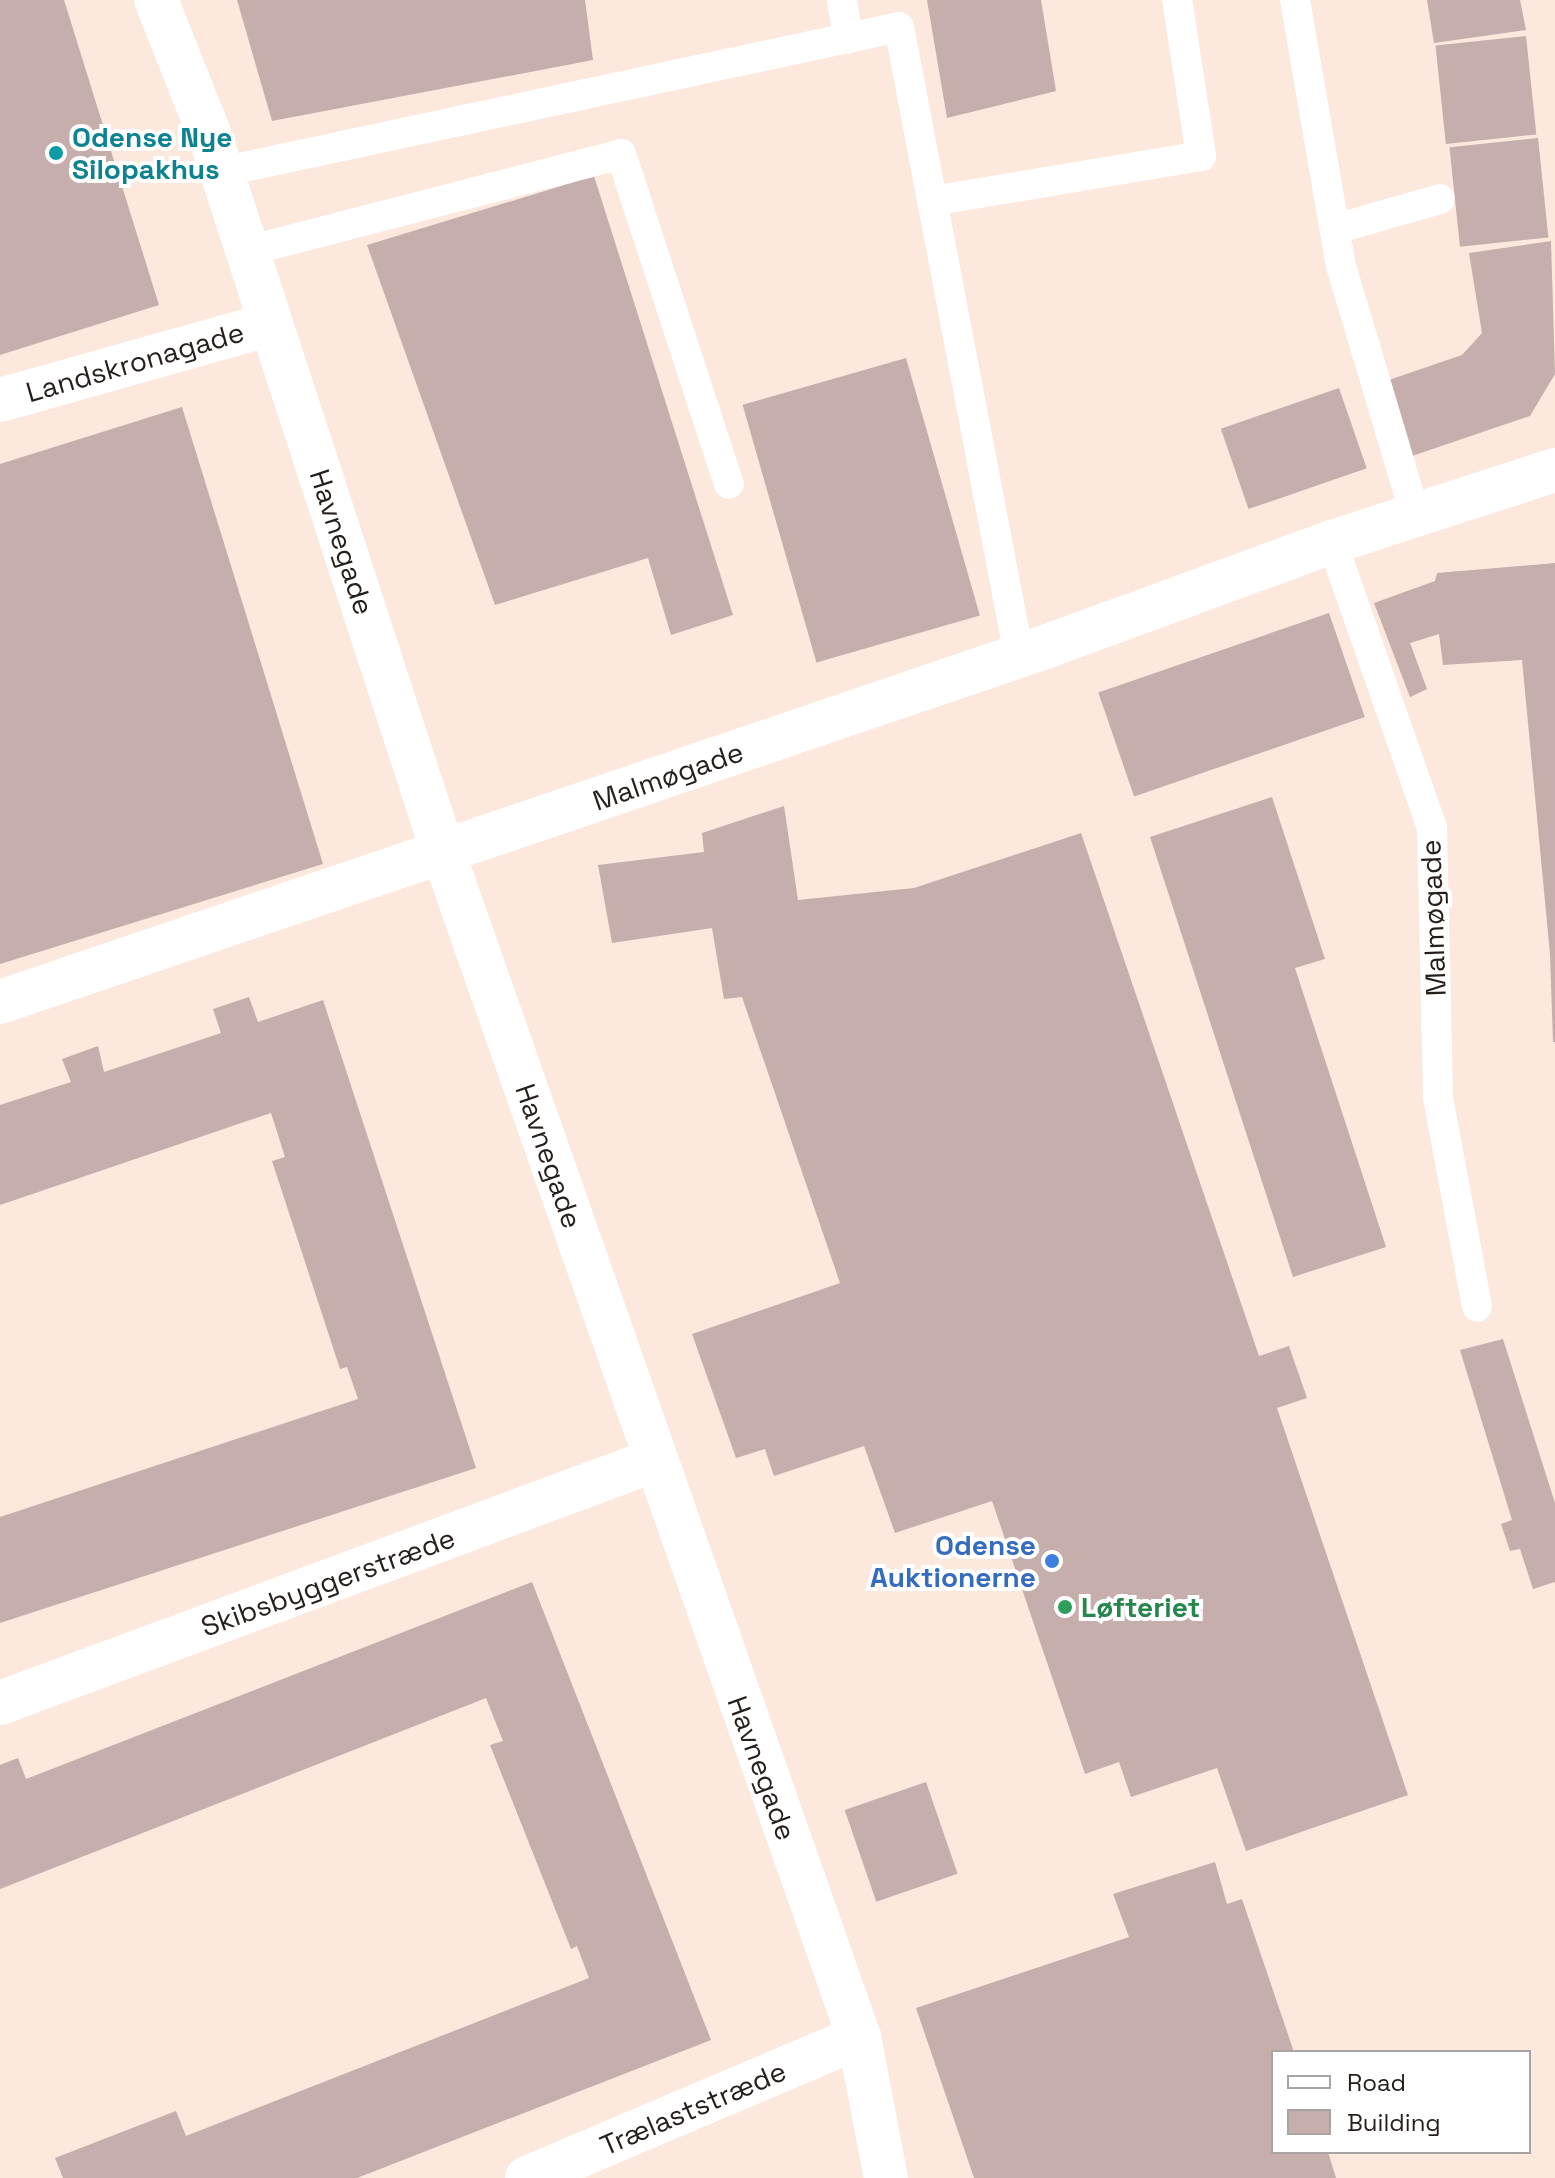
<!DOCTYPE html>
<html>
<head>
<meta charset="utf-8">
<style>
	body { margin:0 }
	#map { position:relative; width:1555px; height:2178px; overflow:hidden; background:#fce8dd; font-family:"Space Grotesk",sans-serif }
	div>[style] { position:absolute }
	.building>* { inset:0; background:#c5aeab; transform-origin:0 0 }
	.service>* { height:30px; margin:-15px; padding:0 15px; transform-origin:15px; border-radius:15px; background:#fff }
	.pedestrian>* { height:44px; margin:-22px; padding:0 22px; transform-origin:22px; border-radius:22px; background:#fff }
	.minor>* { height:44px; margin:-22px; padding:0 22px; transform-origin:22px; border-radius:22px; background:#fff }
	.tertiary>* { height:44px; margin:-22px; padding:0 22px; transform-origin:22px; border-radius:22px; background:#fff }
	.dots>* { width:22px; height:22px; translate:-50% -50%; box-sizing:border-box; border:4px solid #fff; border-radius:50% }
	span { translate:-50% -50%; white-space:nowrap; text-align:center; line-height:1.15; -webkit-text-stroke:8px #fff; paint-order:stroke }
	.culture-label { font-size:28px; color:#0d838f; font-weight:700 }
	.left { translate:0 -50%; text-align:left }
	.street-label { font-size:28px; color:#251e1a }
	.shop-label { font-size:28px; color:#366cbe; font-weight:700 }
	.right { translate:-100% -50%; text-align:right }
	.leisure-label { font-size:28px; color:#27864d; font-weight:700 }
	.legend { position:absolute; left:1271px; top:2050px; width:260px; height:104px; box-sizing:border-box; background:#fff; border:2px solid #a8a5a3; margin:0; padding:10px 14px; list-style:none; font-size:24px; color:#251e1a }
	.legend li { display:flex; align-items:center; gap:16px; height:40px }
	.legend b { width:40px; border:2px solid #a8a5a3 }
</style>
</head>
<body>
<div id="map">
	<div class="building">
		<div style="clip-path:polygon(0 0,64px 0,159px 305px,0 355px)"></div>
		<div style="clip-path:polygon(237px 0,585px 0,593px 60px,272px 121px)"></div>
		<div style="clip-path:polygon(927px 0,1041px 0,1056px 91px,947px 118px)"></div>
		<div style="clip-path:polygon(1427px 0,1520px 0,1526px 30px,1434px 43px)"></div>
		<div style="left:1526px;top:36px;width:99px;height:91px;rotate:84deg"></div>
		<div style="left:1538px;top:138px;width:100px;height:89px;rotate:84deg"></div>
		<div style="clip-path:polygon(594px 176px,733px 615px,671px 635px,648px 558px,495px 605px,367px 245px)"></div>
		<div style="clip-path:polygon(1551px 241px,1555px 374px,1530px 416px,1409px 457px,1383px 382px,1462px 355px,1482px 333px,1469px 253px)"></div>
		<div style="left:906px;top:358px;width:268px;height:170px;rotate:74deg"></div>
		<div style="left:1339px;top:388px;width:85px;height:125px;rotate:71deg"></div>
		<div style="clip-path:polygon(182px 407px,323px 864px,0 964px,0 464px)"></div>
		<div style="clip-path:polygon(1555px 563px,1555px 1042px,1553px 1042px,1550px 954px,1522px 660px,1443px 665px,1439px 634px,1410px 643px,1427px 689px,1410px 697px,1374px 603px,1435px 581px,1437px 573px)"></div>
		<div style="left:1329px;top:613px;width:110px;height:244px;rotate:71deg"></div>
		<div style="clip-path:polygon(1272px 797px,1325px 959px,1295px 968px,1386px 1247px,1293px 1277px,1150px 837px)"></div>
		<div style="clip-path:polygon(784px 806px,798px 900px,914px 888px,1081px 833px,1259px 1356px,1289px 1346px,1307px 1398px,1277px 1408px,1408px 1795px,1246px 1851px,1217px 1768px,1131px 1797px,1119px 1762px,1085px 1774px,992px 1501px,895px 1533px,864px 1446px,774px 1476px,765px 1449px,736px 1458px,692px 1334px,840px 1283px,742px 997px,724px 999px,712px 928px,612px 943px,598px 865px,704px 852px,702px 833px)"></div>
		<div style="clip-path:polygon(249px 997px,258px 1022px,323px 1000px,476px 1468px,0 1623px,0 1517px,358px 1399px,347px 1367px,340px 1369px,272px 1161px,285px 1157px,271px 1113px,0 1205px,0 1105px,71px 1082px,62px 1059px,98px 1046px,104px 1072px,221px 1033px,213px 1009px)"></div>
		<div style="clip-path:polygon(1503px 1339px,1555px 1503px,1555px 1582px,1533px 1589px,1520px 1549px,1510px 1551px,1501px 1524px,1512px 1520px,1460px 1350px)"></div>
		<div style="clip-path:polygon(532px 1582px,711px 2040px,357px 2178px,63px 2178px,55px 2158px,176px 2111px,186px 2136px,589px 1978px,577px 1946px,571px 1949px,490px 1745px,503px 1741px,486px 1698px,0 1889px,0 1765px,18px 1758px,26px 1779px)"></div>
		<div style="left:926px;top:1782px;width:97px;height:86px;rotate:71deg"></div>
		<div style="clip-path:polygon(1215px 1862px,1227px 1904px,1242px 1899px,1294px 2052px,1273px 2052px,1273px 2152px,1328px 2152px,1336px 2178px,974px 2178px,916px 2008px,1129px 1937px,1113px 1894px)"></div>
	</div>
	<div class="service">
		<div style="left:842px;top:0;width:39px;rotate:81deg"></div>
		<div style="left:1295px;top:0;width:270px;rotate:80.2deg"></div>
		<div style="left:1341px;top:266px;width:260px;rotate:73.4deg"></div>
		<div style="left:221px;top:172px;width:693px;rotate:-12.07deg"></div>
		<div style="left:899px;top:27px;width:640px;rotate:79.2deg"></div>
		<div style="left:932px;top:201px;width:273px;rotate:-9.5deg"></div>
		<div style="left:1201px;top:156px;width:158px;rotate:-98.7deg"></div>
		<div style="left:1335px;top:229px;width:109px;rotate:-15.9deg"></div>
		<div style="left:247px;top:251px;width:386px;rotate:-14.5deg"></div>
		<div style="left:621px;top:154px;width:347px;rotate:71.9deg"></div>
		<div style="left:1332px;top:542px;width:303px;rotate:70.7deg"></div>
		<div style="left:1432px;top:828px;width:270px;rotate:88.7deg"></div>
		<div style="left:1438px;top:1098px;width:212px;rotate:79.4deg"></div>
	</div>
	<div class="pedestrian">
		<div style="left:0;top:1703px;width:699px;rotate:-20.35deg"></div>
		<div style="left:527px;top:2178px;width:361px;rotate:-23deg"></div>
	</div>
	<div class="minor">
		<div style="left:0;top:400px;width:281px;rotate:-15.7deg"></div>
		<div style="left:0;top:1002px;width:1104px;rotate:-18.76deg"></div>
		<div style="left:1045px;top:647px;width:306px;rotate:-20.1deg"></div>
		<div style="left:1332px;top:542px;width:234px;rotate:-17.9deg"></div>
	</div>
	<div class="tertiary">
		<div style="left:156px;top:0;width:143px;rotate:68.3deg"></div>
		<div style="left:209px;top:133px;width:756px;rotate:71.97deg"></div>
		<div style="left:443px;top:852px;width:1256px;rotate:70.66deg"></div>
		<div style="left:859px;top:2037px;width:144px;rotate:79.2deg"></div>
	</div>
	<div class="dots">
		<div style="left:56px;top:153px;background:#0f9aa8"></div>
		<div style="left:1052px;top:1561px;background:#3f7fe0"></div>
		<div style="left:1065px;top:1607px;background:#2e9e5b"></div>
	</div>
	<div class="culture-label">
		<span class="left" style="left:72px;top:153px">Odense Nye<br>Silopakhus</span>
	</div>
	<div class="street-label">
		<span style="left:135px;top:362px;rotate:-16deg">Landskronagade</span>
		<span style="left:342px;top:542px;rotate:72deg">Havnegade</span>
		<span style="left:668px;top:776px;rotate:-19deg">Malmøgade</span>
		<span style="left:1433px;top:918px;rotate:-92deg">Malmøgade</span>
		<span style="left:549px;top:1156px;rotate:71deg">Havnegade</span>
		<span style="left:328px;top:1582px;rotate:-20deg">Skibsbyggerstræde</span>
		<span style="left:762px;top:1768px;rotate:70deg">Havnegade</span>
		<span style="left:693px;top:2108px;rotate:-23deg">Trælaststræde</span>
	</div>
	<div class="shop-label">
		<span class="right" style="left:1036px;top:1561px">Odense<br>Auktionerne</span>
	</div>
	<div class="leisure-label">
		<span class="left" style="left:1081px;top:1607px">Løfteriet</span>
	</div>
	<ul class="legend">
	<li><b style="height:10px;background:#fff"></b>Road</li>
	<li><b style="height:22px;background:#c5aeab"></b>Building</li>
	</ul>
</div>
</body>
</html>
